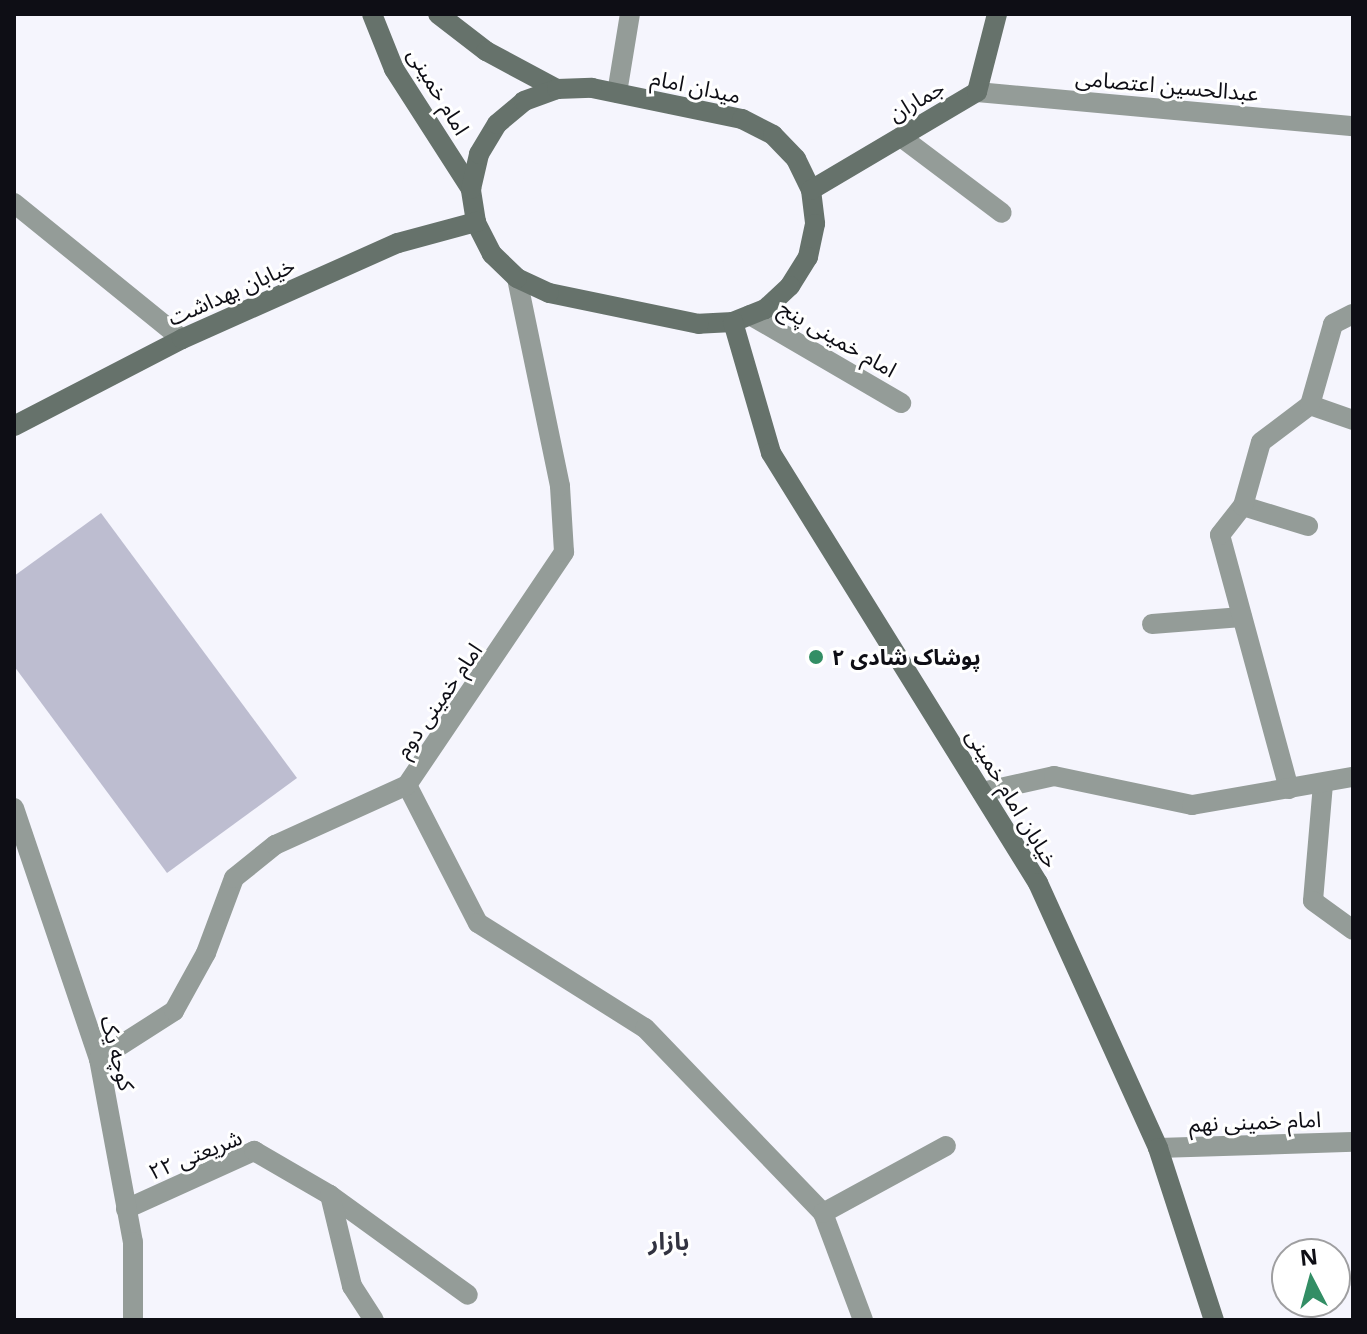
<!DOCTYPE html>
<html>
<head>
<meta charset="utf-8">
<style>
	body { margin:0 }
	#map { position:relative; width:1367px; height:1334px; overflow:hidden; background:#f5f5fd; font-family:"Open Sans","Noto Sans Arabic",sans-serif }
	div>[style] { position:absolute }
	.building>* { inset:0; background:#bdbdd0 }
	.service>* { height:20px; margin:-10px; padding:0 10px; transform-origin:10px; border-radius:10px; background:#949c98 }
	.minor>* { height:20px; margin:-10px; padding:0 10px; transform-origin:10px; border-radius:10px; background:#949c98 }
	.secondary>* { height:20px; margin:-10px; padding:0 10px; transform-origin:10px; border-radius:10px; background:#66726b }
	.dots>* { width:22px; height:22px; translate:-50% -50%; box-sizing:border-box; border:4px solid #fff; border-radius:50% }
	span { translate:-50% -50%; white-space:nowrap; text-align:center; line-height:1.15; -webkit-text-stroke:6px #fff; paint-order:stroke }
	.street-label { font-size:22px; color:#0e0e15 }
	.poi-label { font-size:22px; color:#0e0e15; font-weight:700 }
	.left { translate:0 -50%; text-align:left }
	.neighbourhood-label { font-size:24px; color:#323341; font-weight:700 }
	.frame { position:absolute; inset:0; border:16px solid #0e0e15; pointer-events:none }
	.north { position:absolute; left:1271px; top:1238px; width:80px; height:80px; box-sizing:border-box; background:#fff; border:2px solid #9f9fa1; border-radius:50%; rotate:354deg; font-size:22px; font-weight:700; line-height:32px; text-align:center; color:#0e0e15 }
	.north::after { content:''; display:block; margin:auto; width:28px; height:36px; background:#338e65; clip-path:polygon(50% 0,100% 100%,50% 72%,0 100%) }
</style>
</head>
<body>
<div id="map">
	<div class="building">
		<div style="clip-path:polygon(101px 513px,297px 778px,167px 873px,14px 666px,14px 576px)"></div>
	</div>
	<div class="service">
		<div style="left:330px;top:1195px;width:170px;rotate:35.9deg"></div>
		<div style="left:126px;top:1209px;width:141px;rotate:-24.4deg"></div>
		<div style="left:254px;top:1151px;width:88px;rotate:30.1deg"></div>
		<div style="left:330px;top:1195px;width:94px;rotate:76.4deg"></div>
		<div style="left:352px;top:1286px;width:40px;rotate:57.1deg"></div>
	</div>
	<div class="minor">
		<div style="left:977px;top:92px;width:378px;rotate:5.2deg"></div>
		<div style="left:617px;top:93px;width:80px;rotate:-80.7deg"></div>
		<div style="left:901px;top:137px;width:126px;rotate:37deg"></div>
		<div style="left:14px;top:203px;width:216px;rotate:39deg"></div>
		<div style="left:750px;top:315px;width:175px;rotate:30.2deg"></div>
		<div style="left:1310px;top:405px;width:46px;rotate:19.2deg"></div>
		<div style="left:1243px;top:506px;width:68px;rotate:17.1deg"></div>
		<div style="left:1152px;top:624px;width:90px;rotate:-4.4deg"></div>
		<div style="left:1323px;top:784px;width:117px;rotate:94.9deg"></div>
		<div style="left:1313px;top:901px;width:49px;rotate:35.9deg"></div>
		<div style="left:407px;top:785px;width:155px;rotate:62.8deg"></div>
		<div style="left:478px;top:923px;width:197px;rotate:32.2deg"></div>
		<div style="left:645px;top:1028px;width:257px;rotate:46.1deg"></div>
		<div style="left:823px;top:1213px;width:114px;rotate:69.5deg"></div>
		<div style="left:1289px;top:789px;width:263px;rotate:-105.2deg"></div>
		<div style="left:1220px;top:535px;width:37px;rotate:-52deg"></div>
		<div style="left:1243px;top:506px;width:66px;rotate:-74.3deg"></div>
		<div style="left:1261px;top:442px;width:61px;rotate:-37.1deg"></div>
		<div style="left:1310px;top:405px;width:84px;rotate:-74.1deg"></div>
		<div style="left:1333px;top:324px;width:22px;rotate:-27deg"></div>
		<div style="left:982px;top:792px;width:74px;rotate:-12.5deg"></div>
		<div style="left:1054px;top:776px;width:141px;rotate:11.9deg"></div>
		<div style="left:1192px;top:805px;width:163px;rotate:-9.9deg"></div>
		<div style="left:14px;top:808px;width:265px;rotate:71.3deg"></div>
		<div style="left:99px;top:1059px;width:186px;rotate:79.5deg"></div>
		<div style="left:133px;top:1242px;width:78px;rotate:90deg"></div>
		<div style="left:99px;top:1059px;width:89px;rotate:-32.6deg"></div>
		<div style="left:174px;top:1011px;width:66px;rotate:-61.1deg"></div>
		<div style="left:206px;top:953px;width:80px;rotate:-69.5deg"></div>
		<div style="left:234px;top:878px;width:53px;rotate:-38.8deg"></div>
		<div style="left:275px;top:845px;width:145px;rotate:-24.4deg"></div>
		<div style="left:407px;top:785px;width:281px;rotate:-56deg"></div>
		<div style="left:564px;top:552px;width:66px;rotate:-93.5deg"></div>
		<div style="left:560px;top:486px;width:212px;rotate:-101.7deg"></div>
		<div style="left:1158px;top:1148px;width:195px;rotate:-1.8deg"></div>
		<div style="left:823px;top:1213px;width:140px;rotate:-28.6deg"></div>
	</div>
	<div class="secondary">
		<div style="left:372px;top:14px;width:59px;rotate:68.2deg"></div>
		<div style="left:394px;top:69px;width:143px;rotate:57.3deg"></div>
		<div style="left:438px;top:14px;width:61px;rotate:37.6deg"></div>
		<div style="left:486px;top:51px;width:81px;rotate:28.2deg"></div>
		<div style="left:592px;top:88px;width:153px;rotate:11.7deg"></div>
		<div style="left:742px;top:119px;width:35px;rotate:27deg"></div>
		<div style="left:773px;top:135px;width:33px;rotate:46deg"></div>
		<div style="left:796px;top:159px;width:34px;rotate:64deg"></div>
		<div style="left:811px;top:190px;width:34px;rotate:83deg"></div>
		<div style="left:815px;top:224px;width:34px;rotate:102deg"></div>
		<div style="left:808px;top:257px;width:34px;rotate:122deg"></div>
		<div style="left:790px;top:286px;width:34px;rotate:137deg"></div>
		<div style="left:765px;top:309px;width:35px;rotate:158deg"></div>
		<div style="left:733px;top:322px;width:34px;rotate:177deg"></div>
		<div style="left:699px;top:324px;width:153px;rotate:-168.3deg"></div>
		<div style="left:549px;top:293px;width:35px;rotate:-155deg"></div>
		<div style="left:517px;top:278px;width:35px;rotate:-136deg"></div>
		<div style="left:492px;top:254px;width:36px;rotate:-117deg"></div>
		<div style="left:476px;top:222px;width:33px;rotate:-99deg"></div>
		<div style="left:471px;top:189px;width:36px;rotate:-77deg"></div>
		<div style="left:479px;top:154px;width:35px;rotate:-59deg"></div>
		<div style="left:497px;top:124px;width:35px;rotate:-40deg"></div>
		<div style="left:524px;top:101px;width:35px;rotate:-20deg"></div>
		<div style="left:557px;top:89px;width:35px;rotate:-2deg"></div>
		<div style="left:811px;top:190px;width:193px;rotate:-30.6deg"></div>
		<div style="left:977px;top:92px;width:81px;rotate:-75.6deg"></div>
		<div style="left:733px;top:322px;width:136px;rotate:73.8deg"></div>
		<div style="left:771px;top:453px;width:506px;rotate:58.16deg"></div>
		<div style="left:1038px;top:883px;width:291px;rotate:65.6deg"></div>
		<div style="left:1158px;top:1148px;width:181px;rotate:72deg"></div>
		<div style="left:14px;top:426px;width:189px;rotate:-27.4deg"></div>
		<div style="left:182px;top:339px;width:236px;rotate:-24deg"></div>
		<div style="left:398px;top:243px;width:81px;rotate:-15.1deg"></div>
	</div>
	<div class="dots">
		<div style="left:816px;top:657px;background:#338e65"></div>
	</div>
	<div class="street-label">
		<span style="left:1167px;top:85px;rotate:5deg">عبدالحسین اعتصامی</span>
		<span style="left:696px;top:86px;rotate:12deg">میدان امام</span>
		<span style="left:439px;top:91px;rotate:59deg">امام خمینی</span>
		<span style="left:916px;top:100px;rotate:-30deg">جماران</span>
		<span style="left:231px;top:291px;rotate:-24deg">خیابان بهداشت</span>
		<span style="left:838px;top:338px;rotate:30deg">امام خمینی پنج</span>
		<span style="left:438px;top:700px;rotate:-55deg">امام خمینی دوم</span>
		<span style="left:1013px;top:798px;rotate:59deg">خیابان امام خمینی</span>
		<span style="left:118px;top:1053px;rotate:75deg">کوچه یک</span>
		<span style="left:1255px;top:1121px;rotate:-2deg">امام خمینی نهم</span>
		<span style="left:195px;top:1154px;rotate:-22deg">شریعتی ۲۲</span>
	</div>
	<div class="poi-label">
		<span class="left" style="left:832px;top:657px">پوشاک شادی ۲</span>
	</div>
	<div class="neighbourhood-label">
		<span style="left:669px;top:1241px">بازار</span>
	</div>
	<div class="frame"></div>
	<div class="north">N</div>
</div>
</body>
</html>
